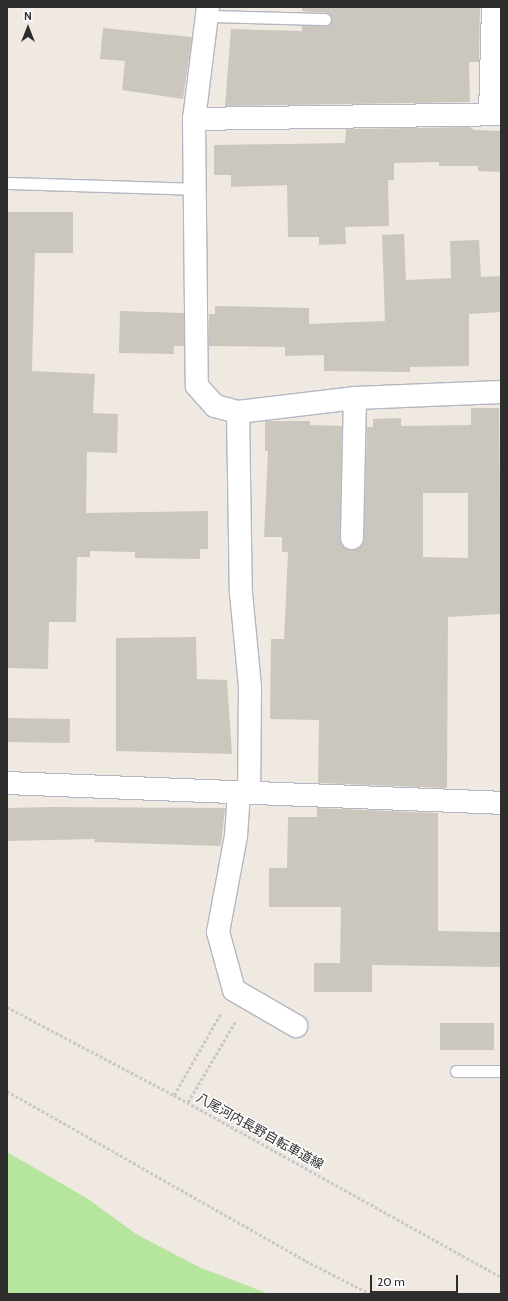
<!DOCTYPE html>
<html>
<head>
<meta charset="utf-8">
<style>
	body { margin:0 }
	#map { position:relative; width:508px; height:1301px; overflow:hidden; background:#efe9e1; font-family:Cabin,"Noto Sans JP",sans-serif }
	div>[style] { position:absolute }
	.green>* { inset:0; background:#b6e59e }
	.building>* { inset:0; background:#cbc7bf; transform-origin:0 0 }
	.path>* { height:2.5px; margin-top:-1.25px; transform-origin:0; background:repeating-linear-gradient(90deg,#c9c9c9 0 3px,transparent 0 5px) }
	.roads { filter:drop-shadow(1px 0 #b4b7c1) drop-shadow(-1px 0 #b4b7c1) drop-shadow(0 1px #b4b7c1) drop-shadow(0 -1px #b4b7c1) }
	.lane>* { height:11px; margin:-5.5px; padding:0 5.5px; transform-origin:5.5px; border-radius:5.5px; background:#fff }
	.street>* { height:22px; margin:-11px; padding:0 11px; transform-origin:11px; border-radius:11px; background:#fff }
	.secondary>* { height:22px; margin:-11px; padding:0 11px; transform-origin:11px; border-radius:11px; background:#fff }
	span { translate:-50% -50%; white-space:nowrap; text-align:center; line-height:1.15; -webkit-text-stroke:3px #fff; paint-order:stroke }
	.street-label { font-size:13px; color:#2e2e2e }
	.frame { position:absolute; inset:0; border:8px solid #2e2e2e; pointer-events:none }
	.north { position:absolute; left:8px; top:8px; width:40px; height:40px; -webkit-text-stroke:3px #fff; paint-order:stroke; rotate:0deg; font-size:11px; font-weight:700; line-height:16px; text-align:center; color:#2e2e2e }
	.north::after { content:''; display:block; margin:auto; width:14px; height:18px; background:#2e2e2e; clip-path:polygon(50% 0,100% 100%,50% 72%,0 100%) }
	.scale { position:absolute; left:370px; top:1275px; width:88px; height:18px; box-sizing:border-box; border:2px solid #2e2e2e; border-top:0; padding-left:5px; font-size:12px; line-height:14px; white-space:nowrap; color:#2e2e2e; -webkit-text-stroke:3px #fff; paint-order:stroke }
</style>
</head>
<body>
<div id="map">
	<div class="green">
		<div style="clip-path:polygon(7px 1152px,88px 1199px,136px 1234px,199px 1267px,269px 1294px,7px 1294px)"></div>
	</div>
	<div class="building">
		<div style="clip-path:polygon(302px 7px,480px 7px,479px 62px,469px 62px,470px 102px,225px 106px,231px 29px,302px 31px,302px 25px,325px 26px,331px 22px,328px 13px,302px 11px)"></div>
		<div style="clip-path:polygon(103px 28px,192px 37px,183px 99px,122px 90px,125px 61px,100px 59px)"></div>
		<div style="clip-path:polygon(470px 127px,474px 130px,501px 131px,501px 172px,478px 171px,478px 166px,439px 166px,439px 162px,394px 163px,394px 180px,388px 180px,389px 226px,345px 227px,346px 244px,319px 245px,319px 237px,288px 237px,287px 185px,231px 187px,231px 175px,214px 175px,214px 145px,345px 143px,346px 129px)"></div>
		<div style="clip-path:polygon(7px 212px,73px 212px,73px 253px,35px 253px,32px 371px,95px 374px,93px 413px,118px 414px,117px 453px,87px 452px,86px 513px,208px 511px,208px 549px,200px 549px,200px 559px,135px 558px,135px 552px,90px 551px,90px 557px,77px 557px,76px 622px,49px 622px,48px 669px,7px 668px)"></div>
		<div style="clip-path:polygon(404px 234px,406px 280px,451px 278px,450px 241px,479px 240px,481px 277px,501px 276px,501px 312px,469px 314px,469px 366px,410px 367px,410px 372px,324px 371px,324px 355px,285px 356px,285px 347px,209px 346px,209px 314px,215px 314px,215px 306px,309px 308px,309px 324px,385px 321px,382px 235px)"></div>
		<div style="clip-path:polygon(120px 311px,184px 313px,184px 346px,174px 346px,174px 354px,119px 353px)"></div>
		<div style="clip-path:polygon(evenodd,471px 408px,499px 408px,501px 614px,448px 617px,447px 788px,318px 783px,319px 720px,270px 719px,271px 639px,284px 639px,288px 552px,282px 552px,282px 537px,264px 537px,268px 451px,265px 451px,265px 421px,310px 421px,310px 425px,342px 426px,340px 538px,345px 548px,352px 550px,362px 545px,364px 538px,367px 427px,373px 427px,373px 419px,401px 418px,401px 426px,471px 425px,471px 408px,423px 493px,468px 493px,468px 558px,423px 557px,423px 493px)"></div>
		<div style="clip-path:polygon(196px 637px,197px 679px,227px 680px,232px 754px,116px 751px,116px 638px)"></div>
		<div style="left:7px;top:718px;width:63px;height:24px;rotate:1deg"></div>
		<div style="clip-path:polygon(50px 807px,225px 808px,221px 846px,94px 842px,95px 839px,7px 841px,8px 808px)"></div>
		<div style="clip-path:polygon(317px 808px,438px 813px,438px 931px,501px 932px,501px 967px,372px 965px,372px 992px,314px 992px,314px 963px,340px 963px,341px 907px,269px 907px,269px 868px,287px 868px,288px 817px,317px 817px)"></div>
		<div style="left:440px;top:1023px;width:54px;height:27px"></div>
	</div>
	<div class="path">
		<div style="left:7px;top:1007px;width:189px;rotate:27.8deg"></div>
		<div style="left:174px;top:1095px;width:374px;rotate:29.1deg"></div>
		<div style="left:7px;top:1091px;width:344px;rotate:29.6deg"></div>
		<div style="left:306px;top:1261px;width:73px;rotate:26.9deg"></div>
		<div style="left:174px;top:1095px;width:95px;rotate:-60.2deg"></div>
		<div style="left:188px;top:1102px;width:93px;rotate:-59.6deg"></div>
	</div>
	<div class="roads">
		<div class="lane">
			<div style="left:207px;top:16px;width:118px;rotate:1.5deg"></div>
			<div style="left:7px;top:183px;width:188px;rotate:1.8deg"></div>
			<div style="left:456px;top:1071px;width:45px"></div>
		</div>
		<div class="street">
			<div style="left:208px;top:7px;width:113px;rotate:97.1deg"></div>
			<div style="left:194px;top:119px;width:267px;rotate:89.4deg"></div>
			<div style="left:197px;top:386px;width:27px;rotate:48deg"></div>
			<div style="left:215px;top:406px;width:24px;rotate:15deg"></div>
			<div style="left:238px;top:412px;width:118px;rotate:-6.8deg"></div>
			<div style="left:355px;top:398px;width:146px;rotate:-2.4deg"></div>
			<div style="left:490px;top:114px;width:107px;rotate:-88.4deg"></div>
			<div style="left:194px;top:119px;width:307px;rotate:-0.9deg"></div>
			<div style="left:238px;top:412px;width:181px;rotate:89.1deg"></div>
			<div style="left:241px;top:593px;width:94px;rotate:84.5deg"></div>
			<div style="left:250px;top:687px;width:105px;rotate:90.5deg"></div>
			<div style="left:352px;top:538px;width:140px;rotate:-88.8deg"></div>
			<div style="left:239px;top:792px;width:44px;rotate:93.9deg"></div>
			<div style="left:236px;top:836px;width:98px;rotate:100.6deg"></div>
			<div style="left:218px;top:932px;width:60px;rotate:74.6deg"></div>
			<div style="left:234px;top:990px;width:72px;rotate:30.1deg"></div>
		</div>
		<div class="secondary">
			<div style="left:7px;top:783px;width:494px;rotate:2.3deg"></div>
		</div>
	</div>
	<div class="street-label">
		<span style="left:260px;top:1131px;rotate:29deg">八尾河内長野自転車道線</span>
	</div>
	<div class="frame"></div>
	<div class="north">N</div>
	<div class="scale">20 m</div>
</div>
</body>
</html>
